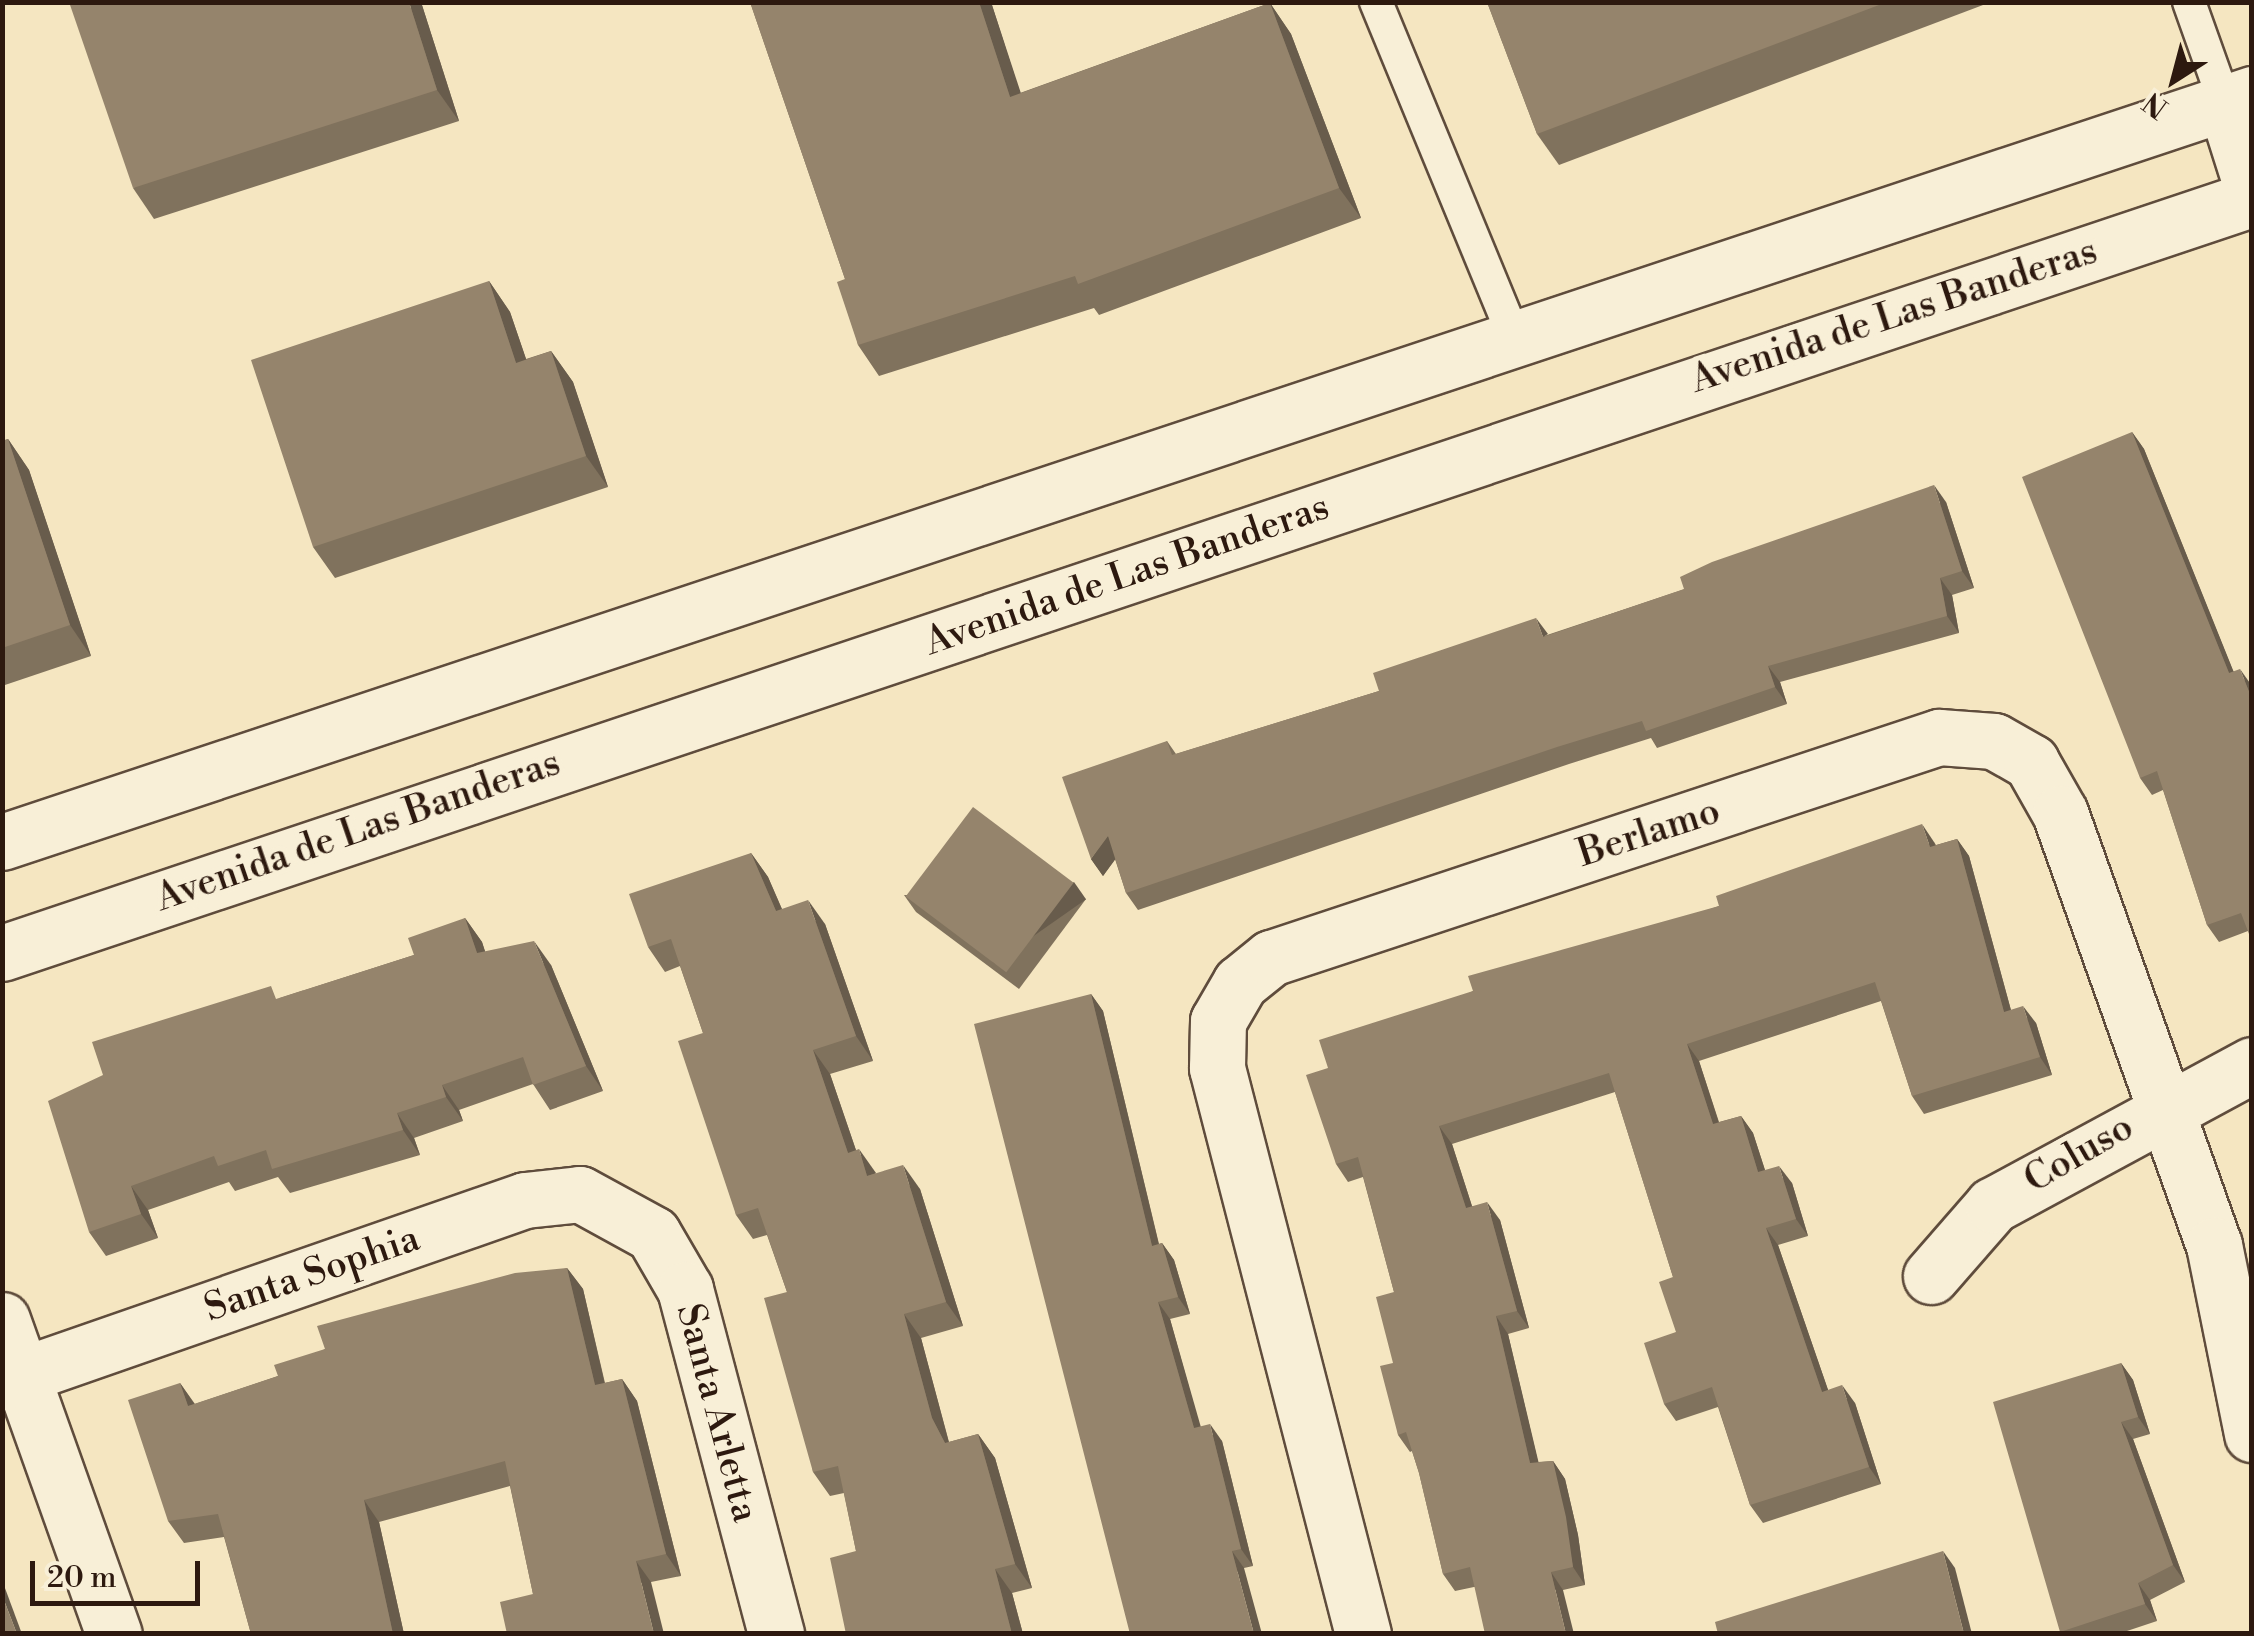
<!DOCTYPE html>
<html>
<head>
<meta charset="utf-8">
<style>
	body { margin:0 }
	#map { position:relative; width:2254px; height:1636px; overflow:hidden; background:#f5e6c1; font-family:"Libre Bodoni",serif }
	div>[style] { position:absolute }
	.roads { filter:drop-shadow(2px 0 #5f4c3c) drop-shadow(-2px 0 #5f4c3c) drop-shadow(0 2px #5f4c3c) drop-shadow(0 -2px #5f4c3c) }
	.lane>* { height:32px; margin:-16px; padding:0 16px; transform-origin:16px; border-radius:16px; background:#f8efd7 }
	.street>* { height:55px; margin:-27.5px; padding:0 27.5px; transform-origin:27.5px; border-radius:27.5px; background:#f8efd7 }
	.secondary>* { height:55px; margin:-27.5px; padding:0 27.5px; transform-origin:27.5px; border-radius:27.5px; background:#f8efd7 }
	.wall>* { inset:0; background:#80725d }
	.shaded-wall>* { inset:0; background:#685c4c; transform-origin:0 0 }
	.building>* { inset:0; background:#95846c; transform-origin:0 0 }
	span { translate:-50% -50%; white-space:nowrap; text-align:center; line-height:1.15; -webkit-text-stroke:10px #f8efd7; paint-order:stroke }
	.street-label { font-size:38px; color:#2d190f }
	.frame { position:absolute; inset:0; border:5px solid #2d190f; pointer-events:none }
	.north { position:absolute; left:2124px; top:30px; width:100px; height:100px; -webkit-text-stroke:8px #f8efd7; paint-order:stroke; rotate:216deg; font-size:28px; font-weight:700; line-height:40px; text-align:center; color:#2d190f }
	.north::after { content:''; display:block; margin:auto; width:35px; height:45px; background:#2d190f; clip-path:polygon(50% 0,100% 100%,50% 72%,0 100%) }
	.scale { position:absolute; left:30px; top:1561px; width:170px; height:45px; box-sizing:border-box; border:5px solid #2d190f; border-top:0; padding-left:12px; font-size:30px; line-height:35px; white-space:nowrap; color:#2d190f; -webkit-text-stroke:8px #f8efd7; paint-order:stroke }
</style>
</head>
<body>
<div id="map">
	<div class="roads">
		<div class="lane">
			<div style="left:1376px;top:2px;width:365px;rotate:67.6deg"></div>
			<div style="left:2189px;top:2px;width:107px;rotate:70.4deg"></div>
		</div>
		<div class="street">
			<div style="left:2225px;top:103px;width:89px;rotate:72.4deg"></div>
			<div style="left:1931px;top:1276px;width:94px;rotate:-48.9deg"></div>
			<div style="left:1993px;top:1205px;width:294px;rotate:-28.4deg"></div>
			<div style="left:2px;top:1320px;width:333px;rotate:70.4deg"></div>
			<div style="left:2px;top:1382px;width:554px;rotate:-19.19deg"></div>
			<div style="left:525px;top:1200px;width:55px;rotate:-6.2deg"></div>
			<div style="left:580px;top:1194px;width:83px;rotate:28.7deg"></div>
			<div style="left:653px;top:1234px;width:64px;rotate:59.8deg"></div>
			<div style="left:685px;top:1289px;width:357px;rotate:75.2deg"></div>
			<div style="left:1363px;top:1634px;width:585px;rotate:-104.46deg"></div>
			<div style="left:1217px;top:1068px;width:47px;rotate:-88.8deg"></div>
			<div style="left:1218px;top:1021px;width:44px;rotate:-59.9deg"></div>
			<div style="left:1240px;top:983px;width:40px;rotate:-39deg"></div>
			<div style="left:1271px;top:958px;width:704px;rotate:-18.31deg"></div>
			<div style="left:1939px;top:737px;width:55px;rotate:4.2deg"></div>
			<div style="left:1994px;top:741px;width:43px;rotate:29.6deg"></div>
			<div style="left:2031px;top:762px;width:59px;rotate:60.4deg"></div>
			<div style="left:2060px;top:813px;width:459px;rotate:70.4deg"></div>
			<div style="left:2214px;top:1245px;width:193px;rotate:78.6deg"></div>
		</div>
		<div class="secondary">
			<div style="left:2px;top:842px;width:2371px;rotate:-18.39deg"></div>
			<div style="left:2px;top:953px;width:2373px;rotate:-18.53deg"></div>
		</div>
	</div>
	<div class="wall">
		<div style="clip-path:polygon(421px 2px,459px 121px,154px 219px,133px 188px)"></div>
		<div style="clip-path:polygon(750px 2px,991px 2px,1020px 93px,1270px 3px,1291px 34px,1361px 218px,1099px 315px,1094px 308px,879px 376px,858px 345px,845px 279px)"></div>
		<div style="clip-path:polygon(1487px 2px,1991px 2px,1559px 165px,1537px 134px)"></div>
		<div style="clip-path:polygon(489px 281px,510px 312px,526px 359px,551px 351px,573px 382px,608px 487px,335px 578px,313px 547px)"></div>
		<div style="clip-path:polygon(2132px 432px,2144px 449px,2233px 671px,2252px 686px,2252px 937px,2248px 931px,2219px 942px,2207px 925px,2163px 790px,2152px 795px,2140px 778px)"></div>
		<div style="clip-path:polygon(8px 439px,29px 470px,91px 656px,2px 686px,2px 441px)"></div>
		<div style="clip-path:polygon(1946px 502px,1974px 588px,1952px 595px,1959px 633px,1780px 682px,1787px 704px,1657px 748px,1651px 738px,1569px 764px,1138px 910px,1126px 893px,1115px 859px,1103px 876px,1091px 859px,1167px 741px,1176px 754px,1379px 691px)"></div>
		<div style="clip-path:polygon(1957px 839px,1969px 856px,2011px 1010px,2036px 1023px,2052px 1075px,1924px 1114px,1912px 1096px,1881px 1001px,1699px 1061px,1719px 1122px,1741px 1116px,1753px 1133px,1765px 1170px,1792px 1183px,1808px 1236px,1778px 1245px,1828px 1390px,1855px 1403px,1881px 1484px,1763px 1523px,1750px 1505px,1718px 1407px,1676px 1421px,1664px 1404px,1676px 1332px,1673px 1277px,1615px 1092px,1452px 1144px,1472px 1206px,1500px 1220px,1529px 1328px,1508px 1334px,1538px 1462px,1553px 1461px,1565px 1479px,1578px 1535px,1585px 1585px,1563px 1590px,1474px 1587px,1455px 1591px,1443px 1574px,1419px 1473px,1412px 1451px,1410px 1452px,1398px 1435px,1393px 1363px,1394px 1292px,1363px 1177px,1348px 1182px,1336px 1164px,1328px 1068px,1473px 991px,1719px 906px,1934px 842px,1936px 845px)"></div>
		<div style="clip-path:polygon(751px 853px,768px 877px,782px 909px,825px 924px,873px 1061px,830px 1074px,856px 1150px,876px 1174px,920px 1189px,963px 1326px,921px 1338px,949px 1442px,978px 1434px,995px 1458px,1032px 1588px,1012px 1593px,1023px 1634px,846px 1634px,856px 1551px,844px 1493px,830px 1496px,813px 1472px,787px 1292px,767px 1235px,753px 1239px,736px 1215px,703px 1033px,680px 966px,665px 972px,648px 947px)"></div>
		<div style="clip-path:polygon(904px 895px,1086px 899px,1019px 989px,916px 912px)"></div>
		<div style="clip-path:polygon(465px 918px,482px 942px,485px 952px,551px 965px,603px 1091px,550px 1110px,533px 1084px,459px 1110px,463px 1121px,414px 1138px,420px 1155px,290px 1193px,278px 1177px,235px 1191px,229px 1182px,148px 1210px,158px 1238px,106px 1256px,89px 1232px,280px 998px,414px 955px)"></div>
		<div style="clip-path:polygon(1091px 994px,1103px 1011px,1159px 1244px,1162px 1243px,1174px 1260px,1190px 1314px,1170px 1319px,1200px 1427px,1222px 1441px,1253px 1566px,1244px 1568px,1130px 1634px)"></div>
		<div style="clip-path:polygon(567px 1268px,583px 1289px,605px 1383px,622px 1379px,637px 1401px,681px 1576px,651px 1582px,533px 1594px,510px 1486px,379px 1522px,404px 1634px,251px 1634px,224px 1537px,184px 1543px,168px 1521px,180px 1383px,195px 1404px,278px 1376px,325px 1349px)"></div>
		<div style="clip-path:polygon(2121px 1363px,2133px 1380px,2150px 1434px,2133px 1439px,2185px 1582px,2150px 1600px,2157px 1621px,2118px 1634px,2062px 1634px,2060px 1632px)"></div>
	</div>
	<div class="shaded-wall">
		<div style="clip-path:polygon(409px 2px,421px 2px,459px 121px,437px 90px)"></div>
		<div style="clip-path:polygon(979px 2px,991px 2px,1032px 127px,1010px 97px)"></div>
		<div style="clip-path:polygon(1270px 3px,1291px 34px,1361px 218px,1339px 188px)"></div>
		<div style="clip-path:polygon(489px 281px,510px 312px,538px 394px,516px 363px)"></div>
		<div style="clip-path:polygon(551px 351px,573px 382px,608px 487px,586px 456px)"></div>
		<div style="clip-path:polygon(2132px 432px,2144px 449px,2241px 690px,2229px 673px)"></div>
		<div style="clip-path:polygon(8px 439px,29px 470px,91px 656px,70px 625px)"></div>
		<div style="clip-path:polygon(1934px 485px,1946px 502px,1974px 588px,1962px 571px)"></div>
		<div style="clip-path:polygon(1940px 578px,1952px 595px,1959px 633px,1947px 616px)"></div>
		<div style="clip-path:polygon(1536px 618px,1548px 634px,1543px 637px)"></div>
		<div style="clip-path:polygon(1768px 666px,1780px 682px,1787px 704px,1775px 687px)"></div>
		<div style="clip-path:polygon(2240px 669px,2252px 686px,2252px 699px)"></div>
		<div style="clip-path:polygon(1922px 824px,1934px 842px,1942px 865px,1930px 847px)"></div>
		<div style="clip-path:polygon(1108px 836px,1120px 853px,1103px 876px,1091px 859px)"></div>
		<div style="clip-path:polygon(1957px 839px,1969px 856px,2016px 1029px,2004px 1012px)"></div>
		<div style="clip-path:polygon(751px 853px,768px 877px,793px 935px,776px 911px)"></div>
		<div style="left:1074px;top:882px;width:21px;height:112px;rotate:55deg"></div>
		<div style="clip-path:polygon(808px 900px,825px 924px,873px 1061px,856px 1036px)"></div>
		<div style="clip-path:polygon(465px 918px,482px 942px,494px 978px,477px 953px)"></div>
		<div style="clip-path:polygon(534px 941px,551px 965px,603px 1091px,586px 1066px)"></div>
		<div style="clip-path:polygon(1091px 994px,1103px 1011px,1163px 1262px,1152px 1246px)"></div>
		<div style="clip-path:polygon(2023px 1006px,2036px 1023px,2052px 1075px,2040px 1057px)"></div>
		<div style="clip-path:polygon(1687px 1044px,1699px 1061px,1725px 1142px,1713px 1124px)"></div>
		<div style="clip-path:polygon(813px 1050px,830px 1074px,865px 1177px,848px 1153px)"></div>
		<div style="clip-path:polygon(442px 1085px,459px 1110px,463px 1121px,446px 1097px)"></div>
		<div style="clip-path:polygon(397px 1113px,414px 1138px,420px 1155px,403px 1130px)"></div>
		<div style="clip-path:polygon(1741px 1116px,1753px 1133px,1771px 1189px,1758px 1172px)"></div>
		<div style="clip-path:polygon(1439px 1126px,1452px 1144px,1478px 1225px,1466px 1208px)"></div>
		<div style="clip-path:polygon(859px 1149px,876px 1173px,867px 1176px)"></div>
		<div style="clip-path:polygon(903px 1165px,920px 1189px,963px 1326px,946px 1302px)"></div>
		<div style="clip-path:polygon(1779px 1166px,1792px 1183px,1808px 1236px,1796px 1219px)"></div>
		<div style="clip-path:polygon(131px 1186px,148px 1210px,158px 1238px,141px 1214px)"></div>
		<div style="clip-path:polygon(1487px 1202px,1500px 1220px,1529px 1328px,1517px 1311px)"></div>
		<div style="clip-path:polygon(1766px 1228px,1778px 1245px,1835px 1410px,1822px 1392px)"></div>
		<div style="clip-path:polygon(1162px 1243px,1174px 1260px,1190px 1314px,1178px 1297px)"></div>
		<div style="clip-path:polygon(567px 1268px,583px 1289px,610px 1407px,595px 1385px)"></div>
		<div style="clip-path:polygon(1158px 1302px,1170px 1319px,1206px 1445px,1194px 1428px)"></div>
		<div style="clip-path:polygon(904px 1314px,921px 1338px,949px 1443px,945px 1443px,932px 1418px)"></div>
		<div style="clip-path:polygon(1496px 1316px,1508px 1334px,1543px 1481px,1530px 1463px)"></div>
		<div style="clip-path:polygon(2121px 1363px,2133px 1380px,2150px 1434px,2138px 1417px)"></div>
		<div style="clip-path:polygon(622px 1379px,637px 1401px,681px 1576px,666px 1554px)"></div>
		<div style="clip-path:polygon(180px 1383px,195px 1405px,188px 1406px)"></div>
		<div style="clip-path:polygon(1842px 1385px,1855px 1403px,1881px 1484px,1869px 1467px)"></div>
		<div style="clip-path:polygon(2121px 1422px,2133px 1439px,2185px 1582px,2173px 1565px)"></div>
		<div style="clip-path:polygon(1210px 1424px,1222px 1441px,1253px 1566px,1241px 1549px)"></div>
		<div style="clip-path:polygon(978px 1434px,995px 1458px,1032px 1588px,1015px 1564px)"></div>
		<div style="clip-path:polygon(1553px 1461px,1565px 1479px,1578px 1535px,1585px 1585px,1573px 1567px)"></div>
		<div style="clip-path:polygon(364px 1500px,379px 1522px,404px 1634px,393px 1634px)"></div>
		<div style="clip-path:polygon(1232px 1551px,1244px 1568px,1262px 1634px,1254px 1634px)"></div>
		<div style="clip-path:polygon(1943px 1551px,1955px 1568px,1972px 1634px,1964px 1634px)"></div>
		<div style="clip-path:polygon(636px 1561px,651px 1582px,664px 1634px,654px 1634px)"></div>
		<div style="clip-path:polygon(995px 1569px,1012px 1593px,1023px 1634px,1012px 1634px)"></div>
		<div style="clip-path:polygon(1551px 1572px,1563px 1590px,1574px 1634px,1566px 1634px)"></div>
		<div style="clip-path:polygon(2px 1580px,22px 1634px,17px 1634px,2px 1595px)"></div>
		<div style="clip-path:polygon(2138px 1583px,2150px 1600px,2157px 1621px,2145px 1604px)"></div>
	</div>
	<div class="building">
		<div style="clip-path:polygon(69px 2px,409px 2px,437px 90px,133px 188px)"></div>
		<div style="clip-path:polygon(750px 2px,979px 2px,1010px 97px,1270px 3px,1339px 188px,1078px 284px,1075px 276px,858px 345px,837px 282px,845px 279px)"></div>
		<div style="clip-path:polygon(1487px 2px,1887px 2px,1537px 134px)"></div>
		<div style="clip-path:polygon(489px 281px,516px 363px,551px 351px,586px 456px,313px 547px,251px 360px)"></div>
		<div style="clip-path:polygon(2132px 432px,2229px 673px,2240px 669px,2252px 699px,2252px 933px,2249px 934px,2241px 913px,2207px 925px,2157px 771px,2140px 778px,2022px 477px)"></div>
		<div style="clip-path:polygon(8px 439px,70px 625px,2px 648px,2px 441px)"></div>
		<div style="clip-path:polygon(1934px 485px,1962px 571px,1940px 578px,1947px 616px,1768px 666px,1775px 687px,1646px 731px,1642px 721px,1557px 747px,1126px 893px,1108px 836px,1091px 859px,1062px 777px,1167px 741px,1172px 755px,1379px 691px,1373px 673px,1536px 618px,1543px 637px,1684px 589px,1680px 577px,1712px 562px)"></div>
		<div style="left:973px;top:807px;width:126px;height:112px;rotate:37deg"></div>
		<div style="clip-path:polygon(1922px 824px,1930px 847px,1957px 839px,2004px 1012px,2023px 1006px,2040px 1057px,1912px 1096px,1875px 982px,1687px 1044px,1713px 1124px,1741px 1116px,1758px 1172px,1779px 1166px,1796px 1219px,1766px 1228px,1822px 1392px,1842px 1385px,1869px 1467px,1750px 1505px,1712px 1387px,1664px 1404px,1644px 1343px,1676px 1332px,1659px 1282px,1673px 1277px,1609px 1073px,1439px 1126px,1466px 1208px,1487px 1202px,1517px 1311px,1496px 1316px,1530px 1463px,1553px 1461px,1566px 1517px,1573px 1567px,1551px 1572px,1566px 1634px,1485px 1634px,1470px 1567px,1443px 1574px,1419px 1473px,1406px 1432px,1398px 1435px,1380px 1366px,1393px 1363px,1376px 1297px,1394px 1292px,1358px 1157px,1336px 1164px,1306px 1075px,1328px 1068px,1319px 1040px,1473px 991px,1468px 976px,1719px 906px,1716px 896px)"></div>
		<div style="clip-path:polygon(751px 853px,776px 911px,808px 900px,856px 1036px,813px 1050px,848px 1153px,859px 1149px,867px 1176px,903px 1165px,946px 1302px,904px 1314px,932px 1418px,945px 1443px,978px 1434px,1015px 1564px,995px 1569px,1012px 1634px,846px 1634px,830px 1558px,856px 1551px,838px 1466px,813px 1472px,764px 1298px,787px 1292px,758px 1208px,736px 1215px,678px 1041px,703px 1033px,671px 939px,648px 947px,629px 894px)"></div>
		<div style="clip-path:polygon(465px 918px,477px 953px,534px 941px,586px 1066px,533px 1085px,523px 1057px,442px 1085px,446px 1097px,397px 1113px,403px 1130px,272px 1169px,266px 1150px,218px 1166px,214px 1156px,131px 1186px,141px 1214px,89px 1232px,48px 1101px,103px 1075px,92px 1042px,271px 986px,276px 999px,414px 955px,408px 938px)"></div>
		<div style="clip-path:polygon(1091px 994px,1152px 1246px,1162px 1243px,1178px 1297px,1158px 1302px,1194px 1428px,1210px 1424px,1241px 1549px,1232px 1551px,1254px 1634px,1130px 1634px,974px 1024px)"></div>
		<div style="clip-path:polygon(567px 1268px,595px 1385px,622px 1379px,666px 1554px,636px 1561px,654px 1634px,507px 1634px,500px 1602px,533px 1594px,505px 1461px,364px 1500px,393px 1634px,251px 1634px,218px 1514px,168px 1521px,128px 1400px,180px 1383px,188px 1406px,278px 1376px,274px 1365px,325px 1349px,317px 1326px,515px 1273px)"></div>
		<div style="clip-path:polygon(2121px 1363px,2138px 1417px,2121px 1422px,2173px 1565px,2138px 1583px,2145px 1604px,2060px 1632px,1993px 1402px)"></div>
		<div style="clip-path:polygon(1943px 1551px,1964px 1634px,1718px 1634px,1715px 1622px)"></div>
		<div style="clip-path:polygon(2px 1595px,17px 1634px,2px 1634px)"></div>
	</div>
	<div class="street-label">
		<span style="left:1894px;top:316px;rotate:-18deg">Avenida de Las Banderas</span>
		<span style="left:1127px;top:575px;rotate:-19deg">Avenida de Las Banderas</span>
		<span style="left:358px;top:831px;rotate:-19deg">Avenida de Las Banderas</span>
		<span style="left:1649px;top:833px;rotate:-18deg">Berlamo</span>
		<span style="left:2079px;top:1154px;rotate:-30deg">Coluso</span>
		<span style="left:312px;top:1274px;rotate:-19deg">Santa Sophia</span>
		<span style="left:717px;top:1413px;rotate:75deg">Santa Arletta</span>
	</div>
	<div class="frame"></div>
	<div class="north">N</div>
	<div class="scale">20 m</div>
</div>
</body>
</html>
